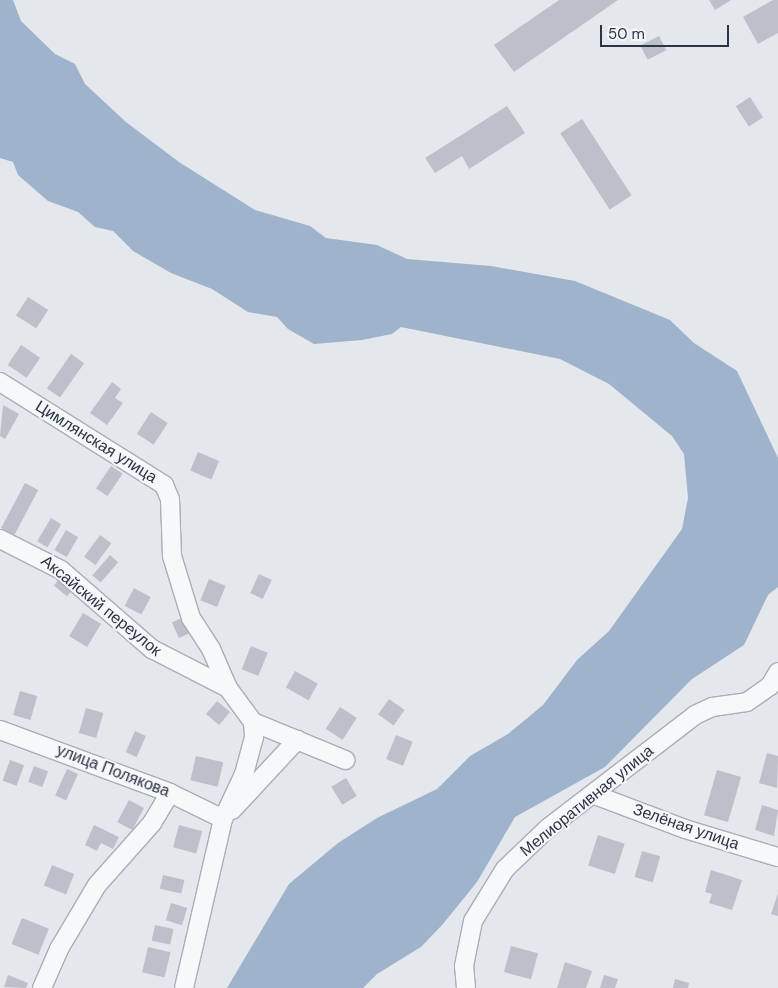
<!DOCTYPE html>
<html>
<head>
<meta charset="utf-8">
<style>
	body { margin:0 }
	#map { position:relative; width:778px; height:988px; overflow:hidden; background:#e4e7ec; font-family:"DM Sans",sans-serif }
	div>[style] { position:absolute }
	.water>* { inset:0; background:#9fb4cc }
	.building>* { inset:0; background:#bbc0ca; transform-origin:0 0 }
	.roads { filter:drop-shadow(1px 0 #a9aeb7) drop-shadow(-1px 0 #a9aeb7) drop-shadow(0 1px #a9aeb7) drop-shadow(0 -1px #a9aeb7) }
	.minor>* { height:18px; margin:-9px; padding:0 9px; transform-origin:9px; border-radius:9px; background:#f7f8fa }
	span { translate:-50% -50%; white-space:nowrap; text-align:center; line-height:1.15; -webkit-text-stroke:4px #f4f6f9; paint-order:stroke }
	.street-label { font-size:16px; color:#2b3445 }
	.scale { position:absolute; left:600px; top:25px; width:129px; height:22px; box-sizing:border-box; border:2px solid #2b3445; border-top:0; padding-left:6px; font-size:15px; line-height:18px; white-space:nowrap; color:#2b3445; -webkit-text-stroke:4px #f4f6f9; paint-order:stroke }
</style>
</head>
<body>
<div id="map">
	<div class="water">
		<div style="clip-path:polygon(0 0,13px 0,21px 21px,55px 54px,75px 64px,85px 84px,126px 122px,179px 162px,255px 210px,310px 226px,326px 238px,377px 245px,407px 259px,491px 266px,575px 281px,670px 320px,694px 343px,737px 371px,778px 458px,778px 587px,768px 595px,744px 645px,692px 679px,605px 767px,515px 817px,477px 882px,443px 924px,421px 947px,377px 974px,363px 988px,227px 988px,289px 884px,338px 843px,377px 818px,437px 789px,470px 756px,508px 734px,543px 705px,577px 660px,609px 631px,682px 529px,688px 498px,684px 454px,672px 436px,609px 384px,560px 359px,401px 327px,392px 334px,362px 340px,314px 344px,288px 329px,277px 317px,248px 312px,212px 289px,171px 273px,133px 251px,113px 231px,95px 227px,78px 212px,48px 201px,18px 175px,13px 162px,0 158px)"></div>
	</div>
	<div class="building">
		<div style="clip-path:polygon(559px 0,618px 0,514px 72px,494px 45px)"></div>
		<div style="clip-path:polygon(709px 0,731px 0,715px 10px)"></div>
		<div style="clip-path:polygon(773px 0,778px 0,778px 33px,758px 44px,743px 17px)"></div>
		<div style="left:659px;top:36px;width:16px;height:21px;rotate:63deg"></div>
		<div style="left:750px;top:97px;width:24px;height:17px;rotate:57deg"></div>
		<div style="clip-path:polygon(507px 106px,525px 133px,469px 169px,462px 156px,435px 173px,425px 158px)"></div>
		<div style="left:582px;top:119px;width:91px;height:26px;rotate:57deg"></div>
		<div style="left:28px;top:297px;width:24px;height:22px;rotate:33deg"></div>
		<div style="left:21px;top:345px;width:23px;height:24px;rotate:34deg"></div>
		<div style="left:71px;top:354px;width:16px;height:42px;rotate:35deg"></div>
		<div style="clip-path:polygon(112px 382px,121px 389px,115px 398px,123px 403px,107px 425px,90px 413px)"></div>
		<div style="clip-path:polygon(3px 405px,19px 414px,5px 439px,0 436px)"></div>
		<div style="left:151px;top:412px;width:20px;height:26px;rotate:33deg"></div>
		<div style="left:198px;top:452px;width:23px;height:20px;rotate:23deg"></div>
		<div style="left:111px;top:466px;width:14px;height:27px;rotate:34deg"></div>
		<div style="left:25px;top:483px;width:15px;height:51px;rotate:28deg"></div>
		<div style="left:51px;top:518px;width:12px;height:27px;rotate:31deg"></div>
		<div style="left:66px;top:530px;width:14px;height:23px;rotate:30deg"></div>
		<div style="left:100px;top:535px;width:14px;height:27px;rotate:36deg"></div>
		<div style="left:110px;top:555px;width:11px;height:27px;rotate:41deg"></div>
		<div style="left:259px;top:574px;width:14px;height:21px;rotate:25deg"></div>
		<div style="left:61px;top:577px;width:17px;height:11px;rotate:40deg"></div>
		<div style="left:209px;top:579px;width:18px;height:23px;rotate:22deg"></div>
		<div style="left:134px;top:588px;width:19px;height:20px;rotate:28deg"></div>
		<div style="left:83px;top:613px;width:21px;height:27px;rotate:31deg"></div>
		<div style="left:182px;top:618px;width:17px;height:11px;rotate:66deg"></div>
		<div style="left:251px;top:646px;width:18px;height:25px;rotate:22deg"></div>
		<div style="left:295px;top:671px;width:26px;height:19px;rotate:29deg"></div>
		<div style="left:20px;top:691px;width:18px;height:25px;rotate:16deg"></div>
		<div style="left:389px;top:699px;width:19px;height:19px;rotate:35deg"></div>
		<div style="left:217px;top:701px;width:17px;height:17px;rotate:40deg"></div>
		<div style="left:340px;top:707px;width:20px;height:26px;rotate:33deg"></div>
		<div style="left:86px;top:708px;width:18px;height:26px;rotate:16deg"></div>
		<div style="left:135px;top:731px;width:12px;height:23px;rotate:24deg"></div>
		<div style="left:396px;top:735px;width:18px;height:26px;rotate:22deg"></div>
		<div style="clip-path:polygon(767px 753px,778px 756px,777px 788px,759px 783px)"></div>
		<div style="left:196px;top:756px;width:28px;height:25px;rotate:13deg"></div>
		<div style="left:10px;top:760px;width:15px;height:22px;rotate:20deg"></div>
		<div style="left:34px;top:766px;width:15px;height:17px;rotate:20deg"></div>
		<div style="left:67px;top:769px;width:12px;height:29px;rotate:24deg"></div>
		<div style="left:717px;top:770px;width:25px;height:47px;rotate:16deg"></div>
		<div style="left:346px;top:778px;width:21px;height:17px;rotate:59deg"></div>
		<div style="left:129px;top:800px;width:17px;height:25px;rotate:28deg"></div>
		<div style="clip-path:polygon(762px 805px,778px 810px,774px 836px,755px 830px)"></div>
		<div style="clip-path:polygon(94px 825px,119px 837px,113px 849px,101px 843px,97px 851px,85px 845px)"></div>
		<div style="left:179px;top:825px;width:24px;height:23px;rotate:15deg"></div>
		<div style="left:598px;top:835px;width:28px;height:32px;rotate:18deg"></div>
		<div style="left:642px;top:851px;width:19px;height:27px;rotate:16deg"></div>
		<div style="left:52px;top:865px;width:24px;height:22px;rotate:22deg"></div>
		<div style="clip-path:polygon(711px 870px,742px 880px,732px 910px,709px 903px,712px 894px,705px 892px)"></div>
		<div style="left:163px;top:875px;width:22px;height:14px;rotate:13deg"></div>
		<div style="clip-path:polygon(778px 893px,778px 916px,771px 914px)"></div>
		<div style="left:171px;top:903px;width:17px;height:18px;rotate:17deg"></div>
		<div style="left:22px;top:918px;width:29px;height:28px;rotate:22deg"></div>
		<div style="left:155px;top:925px;width:19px;height:16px;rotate:12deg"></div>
		<div style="left:511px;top:946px;width:28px;height:27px;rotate:15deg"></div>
		<div style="left:148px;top:947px;width:23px;height:26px;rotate:13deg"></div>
		<div style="clip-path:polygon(565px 962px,592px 971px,586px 988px,557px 988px)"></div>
		<div style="clip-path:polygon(8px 975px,28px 983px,26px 988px,4px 987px)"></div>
		<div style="clip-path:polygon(604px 975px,618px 979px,615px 988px,600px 988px)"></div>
		<div style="clip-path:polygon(675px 979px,689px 983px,688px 988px,673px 988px)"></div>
	</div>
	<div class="roads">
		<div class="minor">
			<div style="left:0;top:382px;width:194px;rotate:32.1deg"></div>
			<div style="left:164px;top:485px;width:15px;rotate:67deg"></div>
			<div style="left:170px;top:499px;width:57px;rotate:88deg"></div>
			<div style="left:172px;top:556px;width:65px;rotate:73deg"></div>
			<div style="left:191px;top:618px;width:37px;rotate:57deg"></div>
			<div style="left:211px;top:649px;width:43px;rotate:66.4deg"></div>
			<div style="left:228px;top:688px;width:42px;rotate:53.7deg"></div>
			<div style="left:253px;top:722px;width:15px;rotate:86deg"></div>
			<div style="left:254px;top:737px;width:38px;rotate:105deg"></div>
			<div style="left:244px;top:774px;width:50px;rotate:115deg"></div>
			<div style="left:223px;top:819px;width:173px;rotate:103deg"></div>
			<div style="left:0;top:539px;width:68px;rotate:26.9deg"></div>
			<div style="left:61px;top:570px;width:121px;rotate:41deg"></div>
			<div style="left:152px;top:649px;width:85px;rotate:27.2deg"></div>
			<div style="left:253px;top:722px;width:100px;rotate:22.4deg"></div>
			<div style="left:0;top:730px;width:181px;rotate:20.3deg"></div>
			<div style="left:170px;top:793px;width:59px;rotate:26.1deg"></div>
			<div style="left:595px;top:795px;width:96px;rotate:20.7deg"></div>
			<div style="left:685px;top:829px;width:97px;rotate:16.8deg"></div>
			<div style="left:232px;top:810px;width:96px;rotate:-47.1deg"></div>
			<div style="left:42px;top:988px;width:43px;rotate:-66.4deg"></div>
			<div style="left:59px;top:949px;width:74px;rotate:-59.3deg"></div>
			<div style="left:97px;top:885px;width:83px;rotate:-48.4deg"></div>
			<div style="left:152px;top:823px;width:35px;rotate:-59deg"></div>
			<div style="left:466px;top:988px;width:22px;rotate:-95deg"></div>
			<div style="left:464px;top:966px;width:46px;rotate:-78.7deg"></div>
			<div style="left:473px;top:921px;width:61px;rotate:-58.4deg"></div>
			<div style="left:505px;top:869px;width:59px;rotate:-43.6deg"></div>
			<div style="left:548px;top:828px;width:185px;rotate:-37.5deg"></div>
			<div style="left:695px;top:715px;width:19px;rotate:-25deg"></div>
			<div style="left:712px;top:707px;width:35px;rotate:-8deg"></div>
			<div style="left:747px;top:702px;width:28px;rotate:-35deg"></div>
			<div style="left:770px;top:686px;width:16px;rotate:-60deg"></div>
		</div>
	</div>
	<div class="street-label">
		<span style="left:96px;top:442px;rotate:32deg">Цимлянская улица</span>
		<span style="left:101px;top:606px;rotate:39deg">Аксайский переулок</span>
		<span style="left:113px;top:771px;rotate:21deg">улица Полякова</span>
		<span style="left:587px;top:801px;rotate:-39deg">Мелиоративная улица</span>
		<span style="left:686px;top:827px;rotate:19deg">Зелёная улица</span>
	</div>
	<div class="scale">50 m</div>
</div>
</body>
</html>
